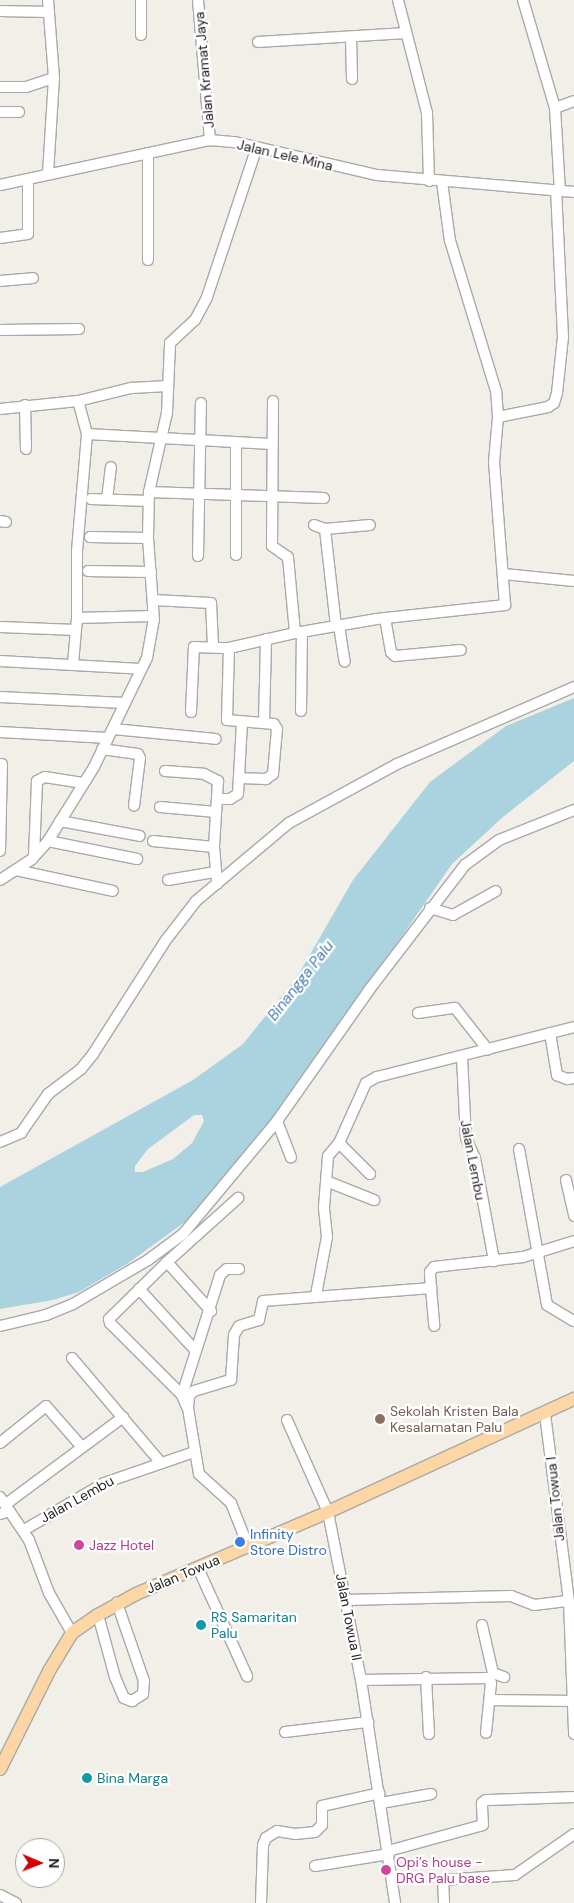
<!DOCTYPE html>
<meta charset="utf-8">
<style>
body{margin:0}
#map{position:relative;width:574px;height:1903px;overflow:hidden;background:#f2efe9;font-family:"DM Sans",sans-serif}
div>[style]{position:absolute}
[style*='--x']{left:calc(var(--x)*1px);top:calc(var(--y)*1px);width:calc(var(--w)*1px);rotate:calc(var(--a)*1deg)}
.water>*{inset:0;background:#aad3df}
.roads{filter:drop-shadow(1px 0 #a9a9a9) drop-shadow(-1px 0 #a9a9a9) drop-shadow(0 1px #a9a9a9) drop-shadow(0 -1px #a9a9a9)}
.minor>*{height:10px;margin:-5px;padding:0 5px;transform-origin:5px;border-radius:5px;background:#fff}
.major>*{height:12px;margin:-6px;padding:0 6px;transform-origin:6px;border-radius:6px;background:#fcd6a4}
.dots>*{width:14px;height:14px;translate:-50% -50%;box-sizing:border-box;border:2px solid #fff;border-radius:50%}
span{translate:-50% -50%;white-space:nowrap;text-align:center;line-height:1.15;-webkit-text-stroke:4.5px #fff;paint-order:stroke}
.street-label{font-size:14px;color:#222}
.education-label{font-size:14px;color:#785e54}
.left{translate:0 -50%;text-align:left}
.shop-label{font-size:14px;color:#366cbe}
.hotel-label{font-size:14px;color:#b23c85}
.culture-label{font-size:14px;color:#0d838f}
.water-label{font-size:15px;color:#4a7aab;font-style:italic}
.north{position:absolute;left:15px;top:1838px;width:50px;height:50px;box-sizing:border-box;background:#fff;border:1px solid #a7a7a7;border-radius:50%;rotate:91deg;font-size:14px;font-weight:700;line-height:20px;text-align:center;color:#222}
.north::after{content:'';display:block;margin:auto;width:18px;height:22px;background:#d40000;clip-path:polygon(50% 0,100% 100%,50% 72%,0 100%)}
</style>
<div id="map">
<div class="water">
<i style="clip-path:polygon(evenodd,574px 698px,574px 761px,503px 817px,452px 864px,283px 1108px,189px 1219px,127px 1264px,79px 1292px,53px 1300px,0 1309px,0 1187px,193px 1080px,243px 1044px,297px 977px,353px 880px,430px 782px,506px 726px,574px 698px,194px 1115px,202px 1115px,204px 1121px,192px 1143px,173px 1159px,143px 1172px,135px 1172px,135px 1166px,148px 1149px,194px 1115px)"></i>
</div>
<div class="roads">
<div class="minor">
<i style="--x:48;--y:0;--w:78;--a:85.6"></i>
<i style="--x:54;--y:78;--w:96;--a:93.6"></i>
<i style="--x:141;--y:0;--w:35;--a:90"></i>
<i style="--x:198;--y:0;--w:141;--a:85.1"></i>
<i style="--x:398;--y:0;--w:117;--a:75.6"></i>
<i style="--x:427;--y:113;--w:68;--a:88.3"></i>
<i style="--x:523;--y:0;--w:113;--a:73.5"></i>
<i style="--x:555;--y:108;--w:83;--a:86.6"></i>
<i style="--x:0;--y:11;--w:49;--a:1.2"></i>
<i style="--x:351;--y:38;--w:41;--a:88.6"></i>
<i style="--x:258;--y:42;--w:148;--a:-3.5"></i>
<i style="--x:0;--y:87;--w:26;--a:0"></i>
<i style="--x:26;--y:87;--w:29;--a:-18"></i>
<i style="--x:555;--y:108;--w:20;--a:-20"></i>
<i style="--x:0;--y:112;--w:19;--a:0"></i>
<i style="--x:0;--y:185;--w:215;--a:-12.1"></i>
<i style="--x:210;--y:140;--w:25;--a:5"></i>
<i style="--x:235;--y:142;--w:146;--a:13.1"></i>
<i style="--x:377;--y:175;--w:198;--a:4.9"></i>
<i style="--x:0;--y:238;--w:28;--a:-8"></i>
<i style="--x:28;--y:234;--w:55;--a:-90"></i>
<i style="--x:148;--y:260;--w:107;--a:-90"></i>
<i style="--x:0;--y:281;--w:33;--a:-5"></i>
<i style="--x:0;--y:330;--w:79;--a:-0.7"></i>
<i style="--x:273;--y:401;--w:141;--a:90.4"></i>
<i style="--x:272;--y:542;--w:4;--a:90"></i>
<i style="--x:272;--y:546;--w:19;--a:35"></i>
<i style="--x:288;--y:557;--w:76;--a:84.7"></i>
<i style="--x:25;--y:405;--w:44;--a:88.7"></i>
<i style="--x:0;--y:409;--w:78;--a:-5.9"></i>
<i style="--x:78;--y:401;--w:55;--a:-13.8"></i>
<i style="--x:131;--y:388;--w:37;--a:-3"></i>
<i style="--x:498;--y:417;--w:51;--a:-11.3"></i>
<i style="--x:548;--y:407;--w:7;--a:-34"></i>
<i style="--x:554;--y:403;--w:10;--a:-73"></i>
<i style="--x:557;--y:393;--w:56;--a:-83.9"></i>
<i style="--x:563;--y:337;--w:146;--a:-92.7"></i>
<i style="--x:87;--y:434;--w:185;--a:3.1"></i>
<i style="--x:149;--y:492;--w:175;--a:2"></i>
<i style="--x:91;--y:499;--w:57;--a:2"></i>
<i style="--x:107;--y:499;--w:32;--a:-83"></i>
<i style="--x:0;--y:521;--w:6;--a:9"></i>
<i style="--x:314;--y:525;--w:12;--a:20"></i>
<i style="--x:90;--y:537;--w:58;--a:1"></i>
<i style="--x:236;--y:555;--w:112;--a:-90"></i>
<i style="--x:198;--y:556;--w:153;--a:-88.9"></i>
<i style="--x:88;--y:571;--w:63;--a:0.9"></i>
<i style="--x:504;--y:574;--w:70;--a:5.7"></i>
<i style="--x:153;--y:600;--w:58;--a:3"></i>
<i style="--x:211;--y:603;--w:43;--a:87.3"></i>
<i style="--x:77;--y:618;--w:67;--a:-90"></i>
<i style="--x:77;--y:551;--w:117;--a:-85.1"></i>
<i style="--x:87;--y:434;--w:34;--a:-105"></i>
<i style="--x:385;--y:618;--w:35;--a:80"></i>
<i style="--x:391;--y:652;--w:6;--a:45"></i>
<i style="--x:395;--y:656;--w:66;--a:-5.2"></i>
<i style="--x:336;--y:626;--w:98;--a:-96.5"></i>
<i style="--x:325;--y:529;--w:45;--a:-5.1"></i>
<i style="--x:339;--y:626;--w:36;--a:81"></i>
<i style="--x:0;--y:627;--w:76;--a:2.3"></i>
<i style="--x:229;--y:648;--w:72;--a:91.6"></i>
<i style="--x:227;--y:720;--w:47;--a:4.9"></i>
<i style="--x:274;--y:724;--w:6;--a:59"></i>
<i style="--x:277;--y:729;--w:45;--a:95.1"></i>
<i style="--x:273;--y:774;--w:9;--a:144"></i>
<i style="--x:266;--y:779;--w:25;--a:-178"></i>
<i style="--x:0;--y:661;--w:141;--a:3.2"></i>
<i style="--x:73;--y:664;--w:46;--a:-85"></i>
<i style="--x:77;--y:618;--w:76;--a:-1.5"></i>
<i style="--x:0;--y:697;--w:125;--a:2.7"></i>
<i style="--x:301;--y:711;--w:79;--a:-89.3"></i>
<i style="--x:191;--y:712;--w:65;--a:-87.4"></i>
<i style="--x:194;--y:647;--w:35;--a:2"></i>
<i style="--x:229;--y:648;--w:68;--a:-12.8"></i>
<i style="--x:295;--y:633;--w:83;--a:-9.7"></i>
<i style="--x:377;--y:619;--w:129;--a:-6.2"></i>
<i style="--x:505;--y:605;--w:143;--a:-94.4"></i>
<i style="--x:494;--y:462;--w:45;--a:-84.9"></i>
<i style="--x:498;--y:417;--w:26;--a:-94"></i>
<i style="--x:496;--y:391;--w:157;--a:-107"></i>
<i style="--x:450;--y:241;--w:60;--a:-97.7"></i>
<i style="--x:264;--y:723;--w:84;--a:-88.6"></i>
<i style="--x:113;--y:729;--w:103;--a:5.5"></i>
<i style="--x:0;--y:732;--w:108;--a:3.2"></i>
<i style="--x:102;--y:749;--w:36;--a:8"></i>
<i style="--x:138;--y:754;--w:4;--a:63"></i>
<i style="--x:140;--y:758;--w:48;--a:97.1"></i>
<i style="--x:165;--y:771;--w:39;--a:4"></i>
<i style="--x:204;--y:774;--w:16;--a:27"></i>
<i style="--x:218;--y:781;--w:66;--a:93.5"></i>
<i style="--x:214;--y:847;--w:37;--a:85"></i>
<i style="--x:218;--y:799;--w:12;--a:0"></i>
<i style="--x:230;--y:799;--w:9;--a:-32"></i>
<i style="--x:238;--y:794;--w:72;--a:-86.8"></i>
<i style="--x:160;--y:807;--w:56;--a:5.1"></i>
<i style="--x:60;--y:821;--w:81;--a:10.6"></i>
<i style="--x:48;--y:841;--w:91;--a:11.4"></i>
<i style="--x:153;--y:841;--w:61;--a:5.6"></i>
<i style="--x:0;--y:851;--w:87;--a:-88.7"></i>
<i style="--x:34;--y:856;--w:75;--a:-87.7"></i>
<i style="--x:37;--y:781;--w:9;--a:-27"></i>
<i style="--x:45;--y:777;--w:38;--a:9"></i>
<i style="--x:16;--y:870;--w:99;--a:12.2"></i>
<i style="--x:0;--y:880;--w:38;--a:-33"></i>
<i style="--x:32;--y:859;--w:24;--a:-48"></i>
<i style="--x:48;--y:841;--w:87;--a:-58.1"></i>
<i style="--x:94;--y:767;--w:121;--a:-64.1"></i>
<i style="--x:147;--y:658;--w:39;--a:-80"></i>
<i style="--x:154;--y:620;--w:82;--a:-94.2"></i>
<i style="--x:148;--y:538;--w:46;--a:-88.8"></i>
<i style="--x:149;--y:492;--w:81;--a:-77.2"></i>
<i style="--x:167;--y:413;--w:70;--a:-87.5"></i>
<i style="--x:170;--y:343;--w:34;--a:-43"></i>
<i style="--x:195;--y:320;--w:26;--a:-62"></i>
<i style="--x:207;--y:297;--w:158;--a:-71.6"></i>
<i style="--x:168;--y:880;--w:48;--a:-9.7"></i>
<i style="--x:430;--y:908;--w:24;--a:17"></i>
<i style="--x:453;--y:915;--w:49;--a:-29.2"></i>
<i style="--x:418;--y:1013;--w:37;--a:-8"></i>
<i style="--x:455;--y:1008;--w:53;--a:51.8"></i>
<i style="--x:550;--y:1033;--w:43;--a:80.5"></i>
<i style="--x:557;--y:1075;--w:11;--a:22"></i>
<i style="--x:567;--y:1079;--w:7;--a:-8"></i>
<i style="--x:462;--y:1057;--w:81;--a:87.2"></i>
<i style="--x:466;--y:1138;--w:22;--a:66"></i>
<i style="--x:475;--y:1158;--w:105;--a:79.5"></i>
<i style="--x:277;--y:1121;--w:39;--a:69"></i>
<i style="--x:0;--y:1142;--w:23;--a:-23"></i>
<i style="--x:21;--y:1133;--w:47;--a:-55.3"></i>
<i style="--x:48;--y:1094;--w:41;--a:-37.1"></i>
<i style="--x:81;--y:1069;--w:19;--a:-51"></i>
<i style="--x:93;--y:1054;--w:135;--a:-57.4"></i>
<i style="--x:166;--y:940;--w:49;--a:-52.4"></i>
<i style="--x:196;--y:901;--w:121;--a:-40"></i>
<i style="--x:289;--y:823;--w:123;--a:-28.6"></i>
<i style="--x:397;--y:764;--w:193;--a:-23.5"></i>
<i style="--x:339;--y:1143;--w:44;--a:45"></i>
<i style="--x:519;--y:1149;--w:158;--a:79.8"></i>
<i style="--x:547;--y:1305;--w:31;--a:31"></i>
<i style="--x:566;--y:1180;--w:37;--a:77"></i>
<i style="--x:326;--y:1181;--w:52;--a:21.6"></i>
<i style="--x:167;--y:1262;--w:96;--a:-42"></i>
<i style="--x:431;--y:1288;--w:38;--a:85"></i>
<i style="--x:139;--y:1289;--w:84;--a:47.4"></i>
<i style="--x:316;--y:1295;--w:59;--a:-79.3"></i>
<i style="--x:327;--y:1237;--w:30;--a:-96"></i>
<i style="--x:324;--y:1207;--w:51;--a:-85.5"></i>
<i style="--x:328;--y:1156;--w:17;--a:-50"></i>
<i style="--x:339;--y:1143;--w:66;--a:-65.8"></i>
<i style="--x:366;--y:1083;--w:13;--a:-29"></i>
<i style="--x:377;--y:1077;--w:203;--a:-14.2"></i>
<i style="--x:0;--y:1326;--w:47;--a:-13.4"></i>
<i style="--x:46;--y:1315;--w:29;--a:-22"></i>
<i style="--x:73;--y:1304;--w:87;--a:-30.4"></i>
<i style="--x:148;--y:1260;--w:44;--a:-36.6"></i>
<i style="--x:183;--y:1234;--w:147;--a:-50.2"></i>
<i style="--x:277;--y:1121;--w:160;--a:-54.9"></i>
<i style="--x:369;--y:990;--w:158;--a:-52.5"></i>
<i style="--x:465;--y:865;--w:42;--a:-36.3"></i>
<i style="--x:499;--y:840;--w:81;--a:-21.8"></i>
<i style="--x:72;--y:1358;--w:138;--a:49.7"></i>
<i style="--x:182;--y:1395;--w:126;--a:-72.4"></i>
<i style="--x:220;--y:1275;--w:9;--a:-41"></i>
<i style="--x:227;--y:1269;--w:12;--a:0"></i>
<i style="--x:187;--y:1407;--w:13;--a:-113"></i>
<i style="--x:182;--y:1395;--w:102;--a:-135"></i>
<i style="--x:110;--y:1323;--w:4;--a:-104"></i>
<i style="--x:109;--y:1319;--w:81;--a:-44.5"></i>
<i style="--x:167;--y:1262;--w:66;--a:48.1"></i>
<i style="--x:545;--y:1414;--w:189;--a:82.7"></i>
<i style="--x:569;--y:1601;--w:133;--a:87.8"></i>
<i style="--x:287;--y:1420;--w:101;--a:66"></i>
<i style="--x:328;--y:1512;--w:171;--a:78.9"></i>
<i style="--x:361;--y:1680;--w:226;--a:81.3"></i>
<i style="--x:0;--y:1443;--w:59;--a:-38.8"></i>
<i style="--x:46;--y:1406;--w:53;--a:48.8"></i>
<i style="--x:0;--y:1497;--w:52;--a:56"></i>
<i style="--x:29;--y:1540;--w:57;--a:69.3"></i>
<i style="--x:49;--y:1593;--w:46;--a:60.1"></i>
<i style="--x:6;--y:1504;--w:146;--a:-36.6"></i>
<i style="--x:0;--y:1514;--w:10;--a:-17"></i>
<i style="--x:24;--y:1530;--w:93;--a:-30.4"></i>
<i style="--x:104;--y:1483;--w:95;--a:-19"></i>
<i style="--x:248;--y:1546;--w:46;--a:-111.6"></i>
<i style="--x:231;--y:1503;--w:43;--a:-137.8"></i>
<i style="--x:199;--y:1474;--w:67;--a:-99.5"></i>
<i style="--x:188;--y:1408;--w:12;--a:-85"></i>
<i style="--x:189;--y:1396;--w:7;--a:-45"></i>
<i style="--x:194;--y:1391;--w:39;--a:-17"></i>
<i style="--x:231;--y:1380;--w:45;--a:-86.2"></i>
<i style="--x:234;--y:1335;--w:10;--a:-61"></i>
<i style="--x:239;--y:1326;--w:21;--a:-17"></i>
<i style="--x:259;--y:1320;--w:19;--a:-78"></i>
<i style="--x:263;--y:1301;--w:169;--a:-4.4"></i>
<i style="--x:431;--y:1288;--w:16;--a:-94"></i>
<i style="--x:430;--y:1272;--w:6;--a:-51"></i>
<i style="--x:434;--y:1267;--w:90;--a:-6.4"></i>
<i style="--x:523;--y:1257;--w:53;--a:-17.4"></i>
<i style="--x:198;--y:1568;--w:119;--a:65.6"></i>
<i style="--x:346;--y:1600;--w:165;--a:-1.4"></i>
<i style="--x:511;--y:1596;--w:25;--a:21"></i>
<i style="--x:534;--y:1605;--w:35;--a:-7"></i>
<i style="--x:98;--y:1615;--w:64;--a:74.7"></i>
<i style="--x:115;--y:1677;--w:23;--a:67"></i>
<i style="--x:124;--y:1698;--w:9;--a:21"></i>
<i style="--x:132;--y:1701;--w:13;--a:-32"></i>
<i style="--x:143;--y:1694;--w:13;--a:-86"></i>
<i style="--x:144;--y:1681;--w:83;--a:-109.1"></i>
<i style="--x:482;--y:1625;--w:49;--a:77.1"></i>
<i style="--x:493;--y:1673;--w:12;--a:20"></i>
<i style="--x:426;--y:1677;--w:57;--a:87"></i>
<i style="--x:361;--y:1680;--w:127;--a:-0.9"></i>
<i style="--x:488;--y:1678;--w:6;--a:59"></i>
<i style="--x:491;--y:1683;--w:50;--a:95.7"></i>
<i style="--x:490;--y:1700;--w:83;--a:0.7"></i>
<i style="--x:285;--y:1732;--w:84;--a:-6.9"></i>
<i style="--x:381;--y:1803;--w:51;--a:-10.2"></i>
<i style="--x:388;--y:1851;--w:98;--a:-15.3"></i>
<i style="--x:483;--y:1825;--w:22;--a:-93"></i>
<i style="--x:482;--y:1803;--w:5;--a:-37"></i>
<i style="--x:486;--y:1800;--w:88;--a:-2"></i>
<i style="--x:315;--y:1866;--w:75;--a:-9.2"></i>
<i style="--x:0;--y:1895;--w:18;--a:27"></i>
<i style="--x:261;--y:1903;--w:58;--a:-88"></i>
<i style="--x:263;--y:1845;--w:8;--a:-67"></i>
<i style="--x:266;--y:1838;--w:13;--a:-32"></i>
<i style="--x:277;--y:1831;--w:18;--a:9"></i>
<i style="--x:295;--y:1834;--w:20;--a:-6"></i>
<i style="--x:315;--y:1832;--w:10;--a:-45"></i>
<i style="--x:322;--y:1825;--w:19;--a:-90"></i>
<i style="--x:322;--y:1806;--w:59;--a:-12.6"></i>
<i style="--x:444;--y:1903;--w:23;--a:-92"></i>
<i style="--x:443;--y:1880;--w:72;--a:-4"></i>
<i style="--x:515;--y:1875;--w:72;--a:-34.8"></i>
</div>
<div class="major">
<i style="--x:0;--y:1769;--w:110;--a:-63.4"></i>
<i style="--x:49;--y:1671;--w:44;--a:-58.8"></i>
<i style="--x:72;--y:1633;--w:32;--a:-35"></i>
<i style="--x:98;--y:1615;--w:43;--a:-28.9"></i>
<i style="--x:136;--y:1594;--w:209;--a:-23.1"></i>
<i style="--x:328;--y:1512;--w:271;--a:-24.7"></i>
</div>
</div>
<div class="dots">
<i style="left:380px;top:1419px;background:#8d6e63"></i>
<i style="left:240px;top:1542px;background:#3f7fe0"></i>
<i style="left:79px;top:1545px;background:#d1479c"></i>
<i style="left:201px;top:1625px;background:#0f9aa8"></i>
<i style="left:87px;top:1778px;background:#0f9aa8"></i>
<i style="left:386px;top:1870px;background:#d1479c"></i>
</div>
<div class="street-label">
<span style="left:204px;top:70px;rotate:-95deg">Jalan Kramat Jaya</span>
<span style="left:285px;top:155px;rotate:13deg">Jalan Lele Mina</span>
<span style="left:473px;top:1160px;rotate:79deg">Jalan Lembu</span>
<span style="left:77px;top:1499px;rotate:-29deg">Jalan Lembu</span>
<span style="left:555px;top:1499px;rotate:-96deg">Jalan Towua I</span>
<span style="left:183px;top:1574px;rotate:-23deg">Jalan Towua</span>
<span style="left:349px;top:1617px;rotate:79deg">Jalan Towua II</span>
</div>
<div class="education-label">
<span class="left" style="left:390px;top:1419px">Sekolah Kristen Bala<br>Kesalamatan Palu</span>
</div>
<div class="shop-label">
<span class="left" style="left:250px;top:1542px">Infinity<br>Store Distro</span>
</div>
<div class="hotel-label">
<span class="left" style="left:89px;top:1545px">Jazz Hotel</span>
<span class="left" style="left:396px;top:1870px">Opi’s house -<br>DRG Palu base</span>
</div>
<div class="culture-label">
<span class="left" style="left:211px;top:1625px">RS Samaritan<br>Palu</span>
<span class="left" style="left:97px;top:1778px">Bina Marga</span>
</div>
<div class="water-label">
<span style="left:301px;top:981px;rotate:-52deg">Binangga Palu</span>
</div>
<div class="north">N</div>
</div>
